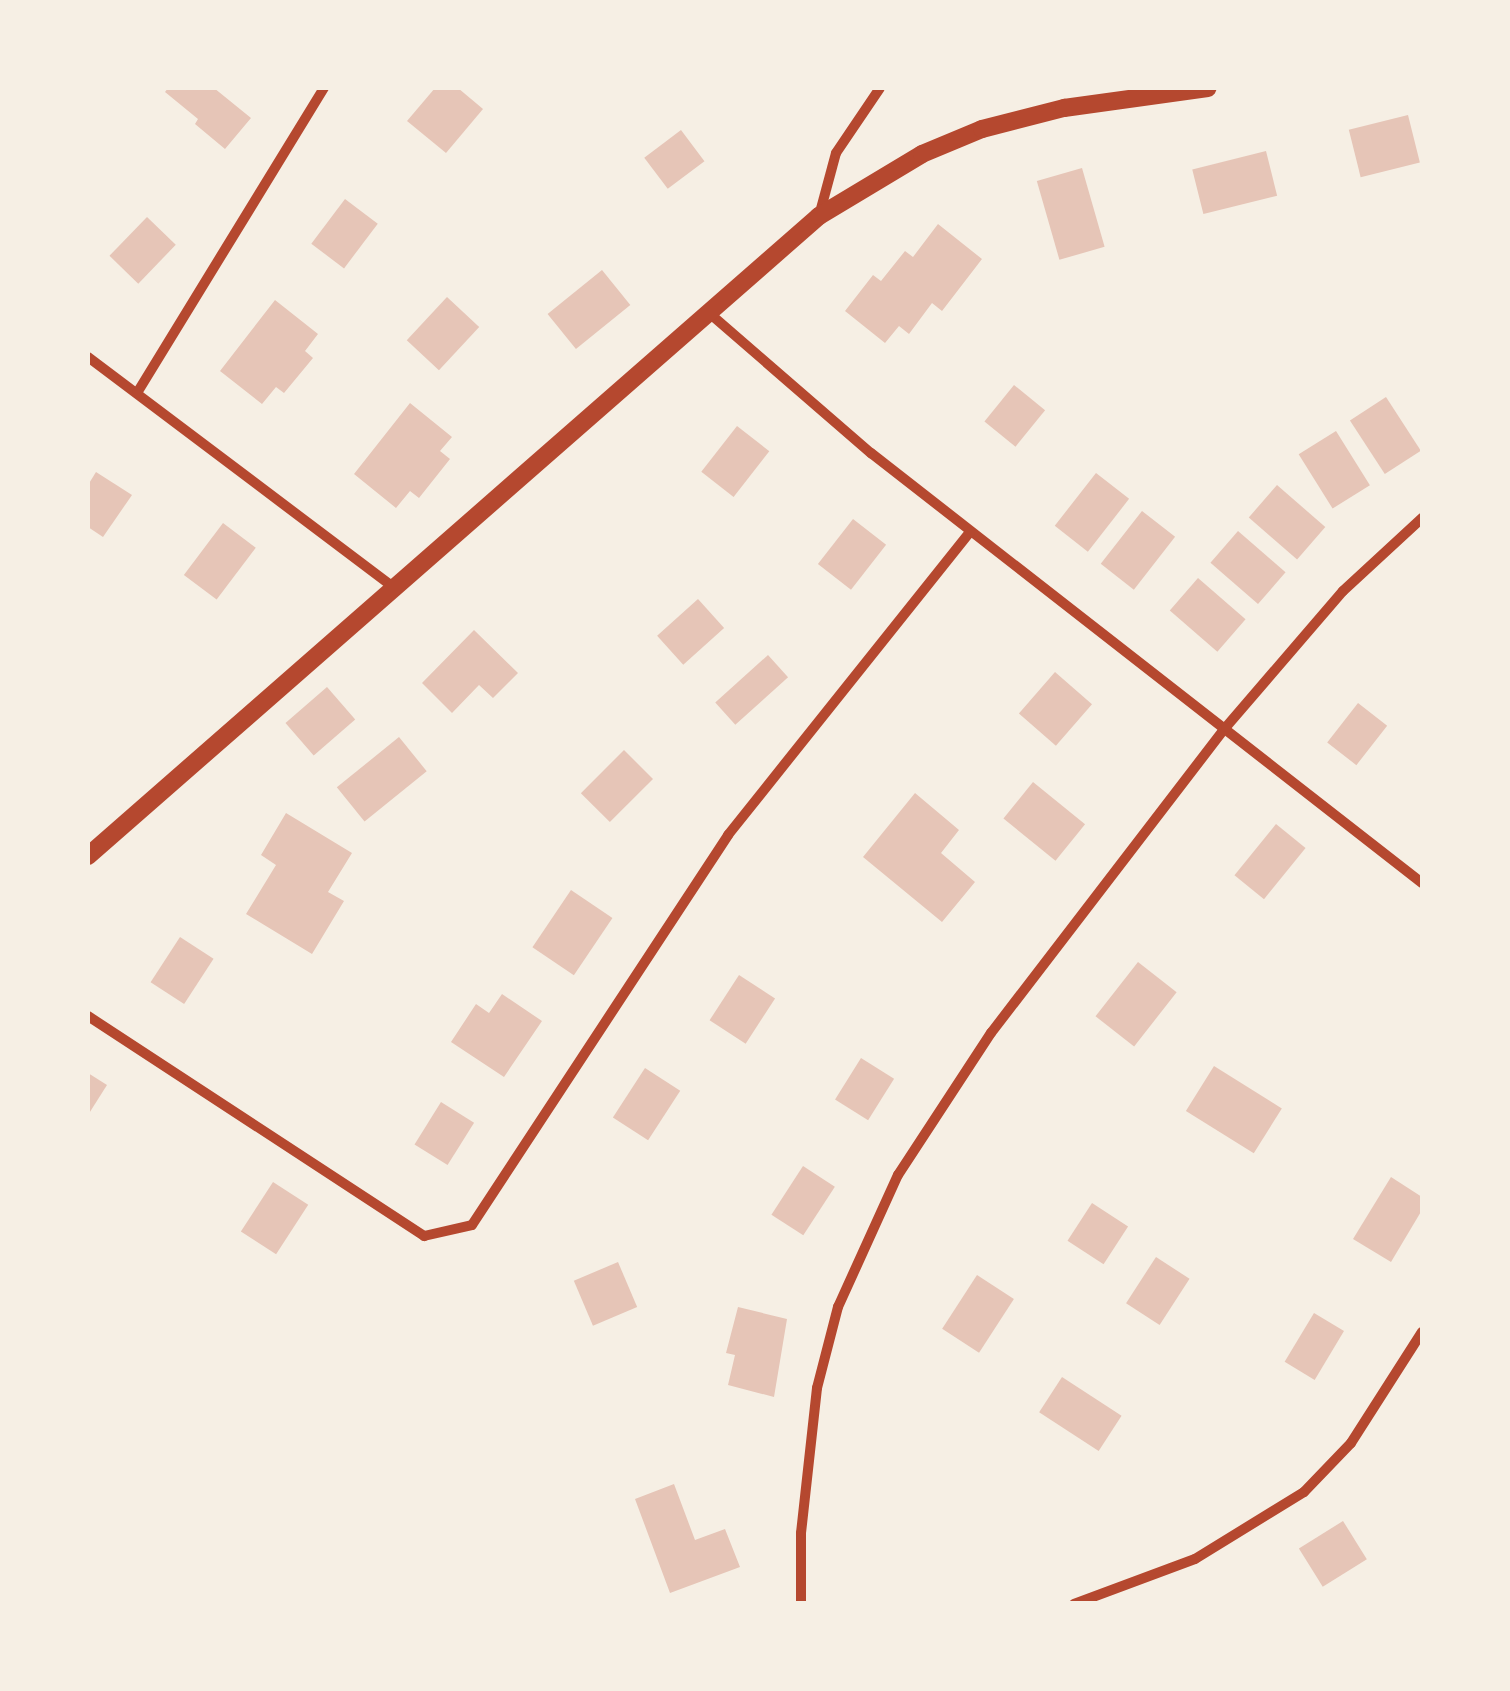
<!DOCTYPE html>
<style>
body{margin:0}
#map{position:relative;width:1510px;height:1691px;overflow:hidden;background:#f6efe4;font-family:Barlow,sans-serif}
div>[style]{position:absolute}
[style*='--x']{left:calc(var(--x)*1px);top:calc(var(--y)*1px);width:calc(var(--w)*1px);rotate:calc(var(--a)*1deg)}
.building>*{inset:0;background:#e6c5b7;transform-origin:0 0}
.minor>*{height:10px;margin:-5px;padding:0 5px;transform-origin:5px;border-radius:5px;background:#b5482f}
.tertiary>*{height:18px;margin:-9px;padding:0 9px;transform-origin:9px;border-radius:9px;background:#b5482f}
span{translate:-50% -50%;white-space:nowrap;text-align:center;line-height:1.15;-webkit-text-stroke:10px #f6efe4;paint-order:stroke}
.frame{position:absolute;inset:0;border:90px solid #f6efe4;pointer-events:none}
</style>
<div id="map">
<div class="building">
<i style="clip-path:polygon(168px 88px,214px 88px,251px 118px,225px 149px,195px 124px,198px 119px,165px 92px)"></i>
<i style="clip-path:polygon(435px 88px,458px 88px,483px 109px,446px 153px,407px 121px)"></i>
<i style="left:1408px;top:115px;width:49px;height:61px;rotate:76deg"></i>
<i style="left:681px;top:130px;width:39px;height:46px;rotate:53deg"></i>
<i style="left:1266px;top:151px;width:46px;height:76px;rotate:76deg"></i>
<i style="left:1082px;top:168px;width:82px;height:47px;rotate:74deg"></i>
<i style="left:345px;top:199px;width:41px;height:56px;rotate:37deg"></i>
<i style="left:147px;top:217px;width:40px;height:54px;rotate:44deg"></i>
<i style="clip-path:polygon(938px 224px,982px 259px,942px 311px,932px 303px,909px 334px,899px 326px,885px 343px,845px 311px,873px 275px,881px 281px,905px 251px,913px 257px)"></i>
<i style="left:602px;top:270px;width:45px;height:70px;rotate:51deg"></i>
<i style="left:447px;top:297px;width:44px;height:59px;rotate:43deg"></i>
<i style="clip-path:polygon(275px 300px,318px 334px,305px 351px,313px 358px,284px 393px,276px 387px,262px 404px,220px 371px)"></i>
<i style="left:1014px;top:385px;width:40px;height:47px;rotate:39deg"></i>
<i style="left:1386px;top:397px;width:64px;height:43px;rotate:57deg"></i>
<i style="clip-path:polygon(410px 403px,452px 437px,440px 451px,450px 459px,419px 498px,410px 491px,396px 508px,354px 474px)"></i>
<i style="left:737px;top:426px;width:41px;height:58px;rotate:38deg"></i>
<i style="left:1336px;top:431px;width:64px;height:44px;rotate:58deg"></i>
<i style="clip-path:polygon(96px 472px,132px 495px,103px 537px,88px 527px,88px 485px)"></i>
<i style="left:1096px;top:473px;width:42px;height:67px;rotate:38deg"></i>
<i style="left:1277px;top:485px;width:64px;height:43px;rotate:41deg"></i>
<i style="left:1142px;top:511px;width:42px;height:67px;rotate:38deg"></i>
<i style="left:853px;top:519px;width:42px;height:57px;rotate:38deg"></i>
<i style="left:223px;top:523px;width:41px;height:65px;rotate:37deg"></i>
<i style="left:1238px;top:531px;width:63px;height:42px;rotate:41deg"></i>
<i style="left:1198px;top:578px;width:63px;height:43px;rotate:41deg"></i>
<i style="left:698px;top:599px;width:39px;height:55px;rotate:48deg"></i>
<i style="clip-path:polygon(474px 630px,518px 673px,493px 698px,479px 685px,452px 713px,422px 683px)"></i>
<i style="left:768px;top:655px;width:30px;height:71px;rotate:48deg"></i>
<i style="left:1055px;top:672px;width:49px;height:55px;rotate:41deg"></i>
<i style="left:327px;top:687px;width:43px;height:55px;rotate:49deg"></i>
<i style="left:1358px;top:703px;width:37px;height:50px;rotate:38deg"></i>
<i style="left:399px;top:737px;width:44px;height:80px;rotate:51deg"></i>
<i style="left:624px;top:750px;width:41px;height:61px;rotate:45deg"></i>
<i style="left:1033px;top:782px;width:67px;height:47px;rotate:39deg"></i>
<i style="clip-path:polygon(915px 793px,959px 830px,941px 853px,975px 882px,942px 922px,863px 857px)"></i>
<i style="clip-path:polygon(286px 813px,352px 853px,328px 892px,344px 901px,312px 954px,246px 914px,276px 865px,261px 855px)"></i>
<i style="left:1276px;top:824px;width:38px;height:66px;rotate:39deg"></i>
<i style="left:571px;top:890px;width:50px;height:69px;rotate:34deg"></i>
<i style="left:180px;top:937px;width:40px;height:54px;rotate:33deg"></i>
<i style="left:1138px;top:962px;width:49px;height:69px;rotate:38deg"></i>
<i style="left:739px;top:975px;width:43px;height:54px;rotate:33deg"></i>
<i style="clip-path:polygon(502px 994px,542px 1021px,504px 1077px,451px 1042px,476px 1004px,489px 1013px)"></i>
<i style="left:861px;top:1058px;width:39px;height:49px;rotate:32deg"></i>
<i style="left:1214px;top:1066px;width:80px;height:53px;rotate:32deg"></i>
<i style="left:645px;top:1068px;width:42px;height:59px;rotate:33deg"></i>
<i style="clip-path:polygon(88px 1073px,107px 1085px,88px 1115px)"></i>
<i style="left:441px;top:1102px;width:39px;height:50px;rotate:32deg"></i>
<i style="left:803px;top:1166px;width:38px;height:58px;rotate:33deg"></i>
<i style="clip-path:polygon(1391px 1177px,1422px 1197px,1422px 1210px,1391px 1262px,1353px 1239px)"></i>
<i style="left:273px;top:1182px;width:42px;height:59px;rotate:33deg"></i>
<i style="left:1092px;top:1203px;width:43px;height:45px;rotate:33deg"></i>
<i style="left:1156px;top:1257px;width:40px;height:55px;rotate:33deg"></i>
<i style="left:618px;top:1262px;width:49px;height:48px;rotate:67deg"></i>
<i style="left:977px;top:1275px;width:44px;height:64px;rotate:33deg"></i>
<i style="clip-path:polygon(738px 1307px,787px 1319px,774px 1397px,728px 1385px,735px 1355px,726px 1353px)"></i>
<i style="left:1314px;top:1313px;width:35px;height:57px;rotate:31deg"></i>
<i style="left:1062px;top:1377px;width:71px;height:42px;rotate:33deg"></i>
<i style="clip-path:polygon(674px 1484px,695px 1540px,725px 1529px,740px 1567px,670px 1593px,635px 1499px)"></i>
<i style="left:1343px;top:1521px;width:45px;height:52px;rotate:58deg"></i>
</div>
<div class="minor">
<i style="--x:819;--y:216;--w:65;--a:-74.9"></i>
<i style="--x:836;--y:153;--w:78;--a:-55.9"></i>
<i style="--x:708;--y:312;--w:216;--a:40.9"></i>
<i style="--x:871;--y:453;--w:699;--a:37.97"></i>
<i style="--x:88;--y:357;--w:383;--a:37"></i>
<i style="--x:137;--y:393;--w:358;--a:-58.5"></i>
<i style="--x:88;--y:1016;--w:402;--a:33.2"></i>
<i style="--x:424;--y:1236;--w:49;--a:-12.9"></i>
<i style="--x:472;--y:1225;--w:467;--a:-56.7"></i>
<i style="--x:728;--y:835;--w:388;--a:-51.4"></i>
<i style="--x:801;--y:1604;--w:71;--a:-90"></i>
<i style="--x:801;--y:1533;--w:146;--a:-83.7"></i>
<i style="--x:817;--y:1388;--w:84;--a:-75.5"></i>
<i style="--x:838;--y:1307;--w:145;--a:-65.6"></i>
<i style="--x:898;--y:1175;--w:170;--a:-56.8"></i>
<i style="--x:991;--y:1033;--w:386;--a:-52.5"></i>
<i style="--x:1226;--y:727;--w:179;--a:-49.3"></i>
<i style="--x:1343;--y:591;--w:108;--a:-42.7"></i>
<i style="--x:1074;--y:1604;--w:129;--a:-20.4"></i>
<i style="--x:1195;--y:1559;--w:128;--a:-31.6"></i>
<i style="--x:1304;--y:1492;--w:68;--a:-46.2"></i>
<i style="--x:1351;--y:1443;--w:132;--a:-57.4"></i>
</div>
<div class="tertiary">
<i style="--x:88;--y:856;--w:972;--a:-41.2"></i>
<i style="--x:819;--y:216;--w:120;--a:-31"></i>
<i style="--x:922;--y:154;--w:65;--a:-22.6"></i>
<i style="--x:982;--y:129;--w:85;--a:-14.4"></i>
<i style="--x:1064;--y:108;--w:145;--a:-7.9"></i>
</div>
<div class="frame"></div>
</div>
